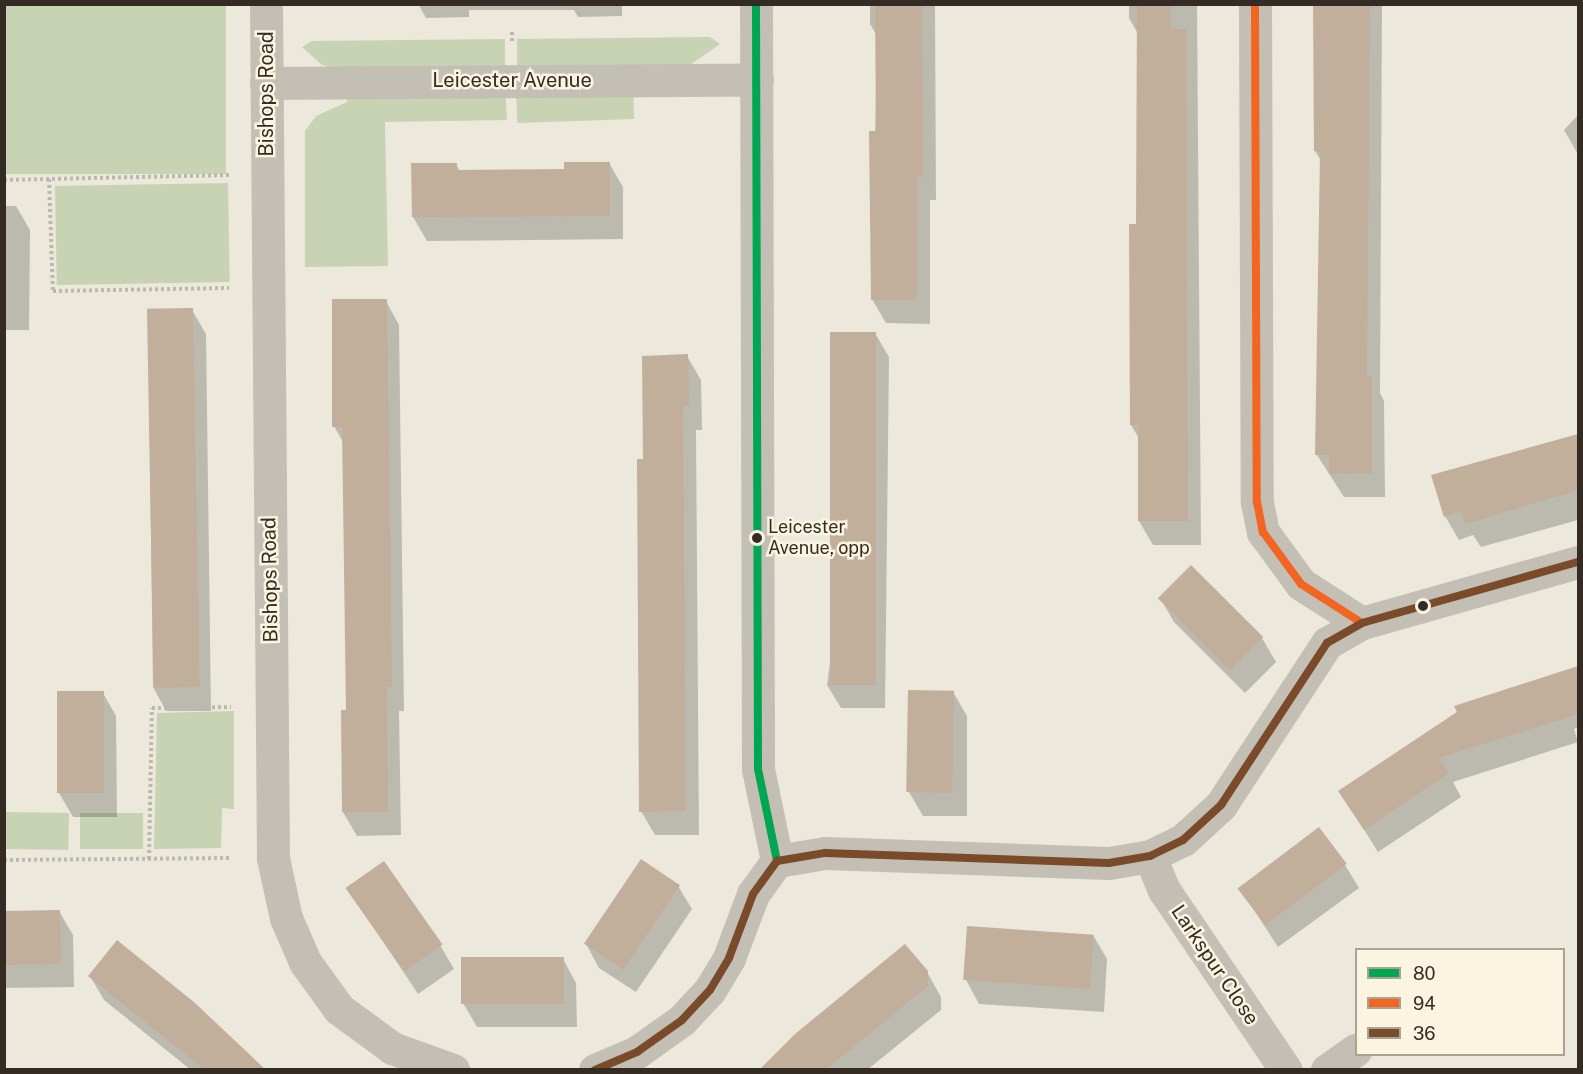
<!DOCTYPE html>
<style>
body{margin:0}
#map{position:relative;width:1583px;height:1074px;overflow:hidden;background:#ece8db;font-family:"Public Sans",sans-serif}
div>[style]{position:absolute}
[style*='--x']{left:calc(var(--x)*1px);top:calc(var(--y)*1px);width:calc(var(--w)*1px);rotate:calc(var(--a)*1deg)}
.green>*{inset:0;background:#c7d3b3;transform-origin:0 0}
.shadow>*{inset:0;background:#0003}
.building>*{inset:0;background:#c1af9b;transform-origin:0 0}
.path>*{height:4px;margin-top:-2px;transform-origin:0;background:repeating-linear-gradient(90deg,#bdb8ad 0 3px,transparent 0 6px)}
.minor>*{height:33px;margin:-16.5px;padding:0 16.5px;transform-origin:16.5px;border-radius:16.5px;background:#c4bfb4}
.bus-1>*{height:8px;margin:-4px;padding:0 4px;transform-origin:4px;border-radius:4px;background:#00a651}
.bus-2>*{height:8px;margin:-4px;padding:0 4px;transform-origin:4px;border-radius:4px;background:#f26522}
.bus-3>*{height:8px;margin:-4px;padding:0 4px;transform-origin:4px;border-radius:4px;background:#7a4b2a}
.dots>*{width:16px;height:16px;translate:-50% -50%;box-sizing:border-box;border:3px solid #faf4e0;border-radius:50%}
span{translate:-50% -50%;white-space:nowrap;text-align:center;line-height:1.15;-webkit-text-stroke:5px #faf4e0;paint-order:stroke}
.bus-label{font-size:18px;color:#342c24}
.left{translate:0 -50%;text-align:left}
.street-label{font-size:20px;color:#342c24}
.frame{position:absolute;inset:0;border:6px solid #342c24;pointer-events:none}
.legend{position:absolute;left:1355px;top:948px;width:210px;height:108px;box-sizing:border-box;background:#faf4e0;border:2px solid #aba495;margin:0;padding:8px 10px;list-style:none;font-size:18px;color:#342c24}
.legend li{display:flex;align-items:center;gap:12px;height:30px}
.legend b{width:30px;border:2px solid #aba495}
</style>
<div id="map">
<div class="green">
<i style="left:4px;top:5px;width:222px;height:169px"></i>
<i style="clip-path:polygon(710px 37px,720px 44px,690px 65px,517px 68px,517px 39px)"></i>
<i style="clip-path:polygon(505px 39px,505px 68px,333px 68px,322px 65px,302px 47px,312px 41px)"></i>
<i style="left:633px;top:87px;width:32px;height:117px;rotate:88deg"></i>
<i style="clip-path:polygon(347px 89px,505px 89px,507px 120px,385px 122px,388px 266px,305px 267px,305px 131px,316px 116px,347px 102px)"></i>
<i style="left:228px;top:183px;width:99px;height:173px;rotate:89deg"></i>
<i style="clip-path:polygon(234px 711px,234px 809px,222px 808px,221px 848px,154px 849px,157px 713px)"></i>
<i style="left:5px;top:812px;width:64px;height:37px;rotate:1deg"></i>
<i style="left:80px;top:813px;width:63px;height:36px"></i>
</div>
<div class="shadow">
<i style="clip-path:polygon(418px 4px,622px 4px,622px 16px,578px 17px,574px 10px,469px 10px,469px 17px,426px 18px)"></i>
<i style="clip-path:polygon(870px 4px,935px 4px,936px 200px,930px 200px,930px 324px,886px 323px,872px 299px,877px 36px,870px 24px)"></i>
<i style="clip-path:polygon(1129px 4px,1197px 4px,1201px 545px,1153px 545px,1139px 521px,1140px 440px,1131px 425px,1138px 225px,1138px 34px,1129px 18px)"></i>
<i style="clip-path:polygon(1314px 4px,1382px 4px,1380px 393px,1384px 401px,1385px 497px,1344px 497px,1317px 455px,1322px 162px,1315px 151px)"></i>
<i style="clip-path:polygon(1578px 115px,1578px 154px,1564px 130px)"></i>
<i style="clip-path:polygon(609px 163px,623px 187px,623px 239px,427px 241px,413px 217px,456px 164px,460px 172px,566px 171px)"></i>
<i style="clip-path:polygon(4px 206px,16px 206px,30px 230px,29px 330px,4px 330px)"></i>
<i style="clip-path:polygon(386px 301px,399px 325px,404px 711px,399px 711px,401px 835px,357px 836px,343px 812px,342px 712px,347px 712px,344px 444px,334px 426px)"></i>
<i style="clip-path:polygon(148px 310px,192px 310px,206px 334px,211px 711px,166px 711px,153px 687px)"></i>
<i style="clip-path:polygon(875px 333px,889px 357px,885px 708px,841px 708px,827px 685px)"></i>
<i style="clip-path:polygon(687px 356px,701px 380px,702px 430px,696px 430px,699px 835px,655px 835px,641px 811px,644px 461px)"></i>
<i style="clip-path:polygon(1578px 435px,1578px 520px,1481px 547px,1473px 535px,1459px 540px,1445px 516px,1433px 476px)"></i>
<i style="clip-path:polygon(1160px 598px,1262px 638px,1276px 662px,1245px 693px,1174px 622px)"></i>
<i style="clip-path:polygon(1578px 668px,1578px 727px,1574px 729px,1578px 742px,1453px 782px,1461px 797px,1378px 852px,1340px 791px,1458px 713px,1456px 707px)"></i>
<i style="clip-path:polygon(953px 692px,967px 716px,967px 816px,923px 816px,909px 792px)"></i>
<i style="clip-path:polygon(103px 693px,116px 716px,117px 817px,73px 817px,59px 793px)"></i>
<i style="clip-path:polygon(1345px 865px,1359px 888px,1278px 947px,1239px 887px)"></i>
<i style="clip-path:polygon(678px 886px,692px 909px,636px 992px,599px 968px,586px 944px)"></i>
<i style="clip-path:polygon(347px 887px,440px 945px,454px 969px,418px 994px)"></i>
<i style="clip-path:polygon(59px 911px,73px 935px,74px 987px,4px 988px,4px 912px)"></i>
<i style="clip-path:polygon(1093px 935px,1107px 959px,1104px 1012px,979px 1004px,966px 980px)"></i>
<i style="clip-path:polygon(563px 959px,576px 983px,577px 1027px,477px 1027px,463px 1003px)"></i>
<i style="clip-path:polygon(927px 972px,941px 997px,941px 1010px,867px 1070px,762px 1070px)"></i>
<i style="clip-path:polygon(90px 976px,262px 1070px,191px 1070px,104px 1000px)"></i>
</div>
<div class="building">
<i style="clip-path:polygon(875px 4px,922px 4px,923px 177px,918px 177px,917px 300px,871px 300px,869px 131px,876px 131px)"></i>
<i style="clip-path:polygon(1137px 4px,1170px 4px,1171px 29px,1186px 29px,1188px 521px,1138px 521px,1138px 425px,1130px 425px,1129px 224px,1136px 224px)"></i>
<i style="clip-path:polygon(1313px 4px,1370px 4px,1367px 376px,1372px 376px,1372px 473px,1329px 474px,1329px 455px,1315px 455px,1320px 152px,1314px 151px)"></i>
<i style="clip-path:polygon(564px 162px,610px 162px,610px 216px,412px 217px,411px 163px,457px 163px,457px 170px,564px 169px)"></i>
<i style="clip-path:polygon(332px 299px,387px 299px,392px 687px,387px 687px,388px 812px,342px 812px,341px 710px,346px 710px,342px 427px,332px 427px)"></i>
<i style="left:193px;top:308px;width:379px;height:46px;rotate:89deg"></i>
<i style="left:830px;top:332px;width:46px;height:353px"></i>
<i style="clip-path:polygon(688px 354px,689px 406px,683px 406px,686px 811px,639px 812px,637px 459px,643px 459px,642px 356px)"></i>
<i style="clip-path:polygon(1578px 434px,1578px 490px,1465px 524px,1461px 511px,1444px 517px,1431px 475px)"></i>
<i style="left:1191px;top:565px;width:102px;height:47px;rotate:45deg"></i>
<i style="clip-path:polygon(1578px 666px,1578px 714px,1439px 758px,1449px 773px,1364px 830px,1338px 791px,1457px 712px,1454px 706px)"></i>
<i style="left:908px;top:690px;width:46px;height:102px;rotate:1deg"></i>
<i style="left:104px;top:691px;width:102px;height:47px;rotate:90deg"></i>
<i style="left:1319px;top:827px;width:46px;height:102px;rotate:53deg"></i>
<i style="left:641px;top:859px;width:47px;height:102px;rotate:34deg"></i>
<i style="left:384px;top:861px;width:102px;height:47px;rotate:55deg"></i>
<i style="left:60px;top:910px;width:54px;height:56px;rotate:89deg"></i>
<i style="left:967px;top:926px;width:127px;height:54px;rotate:4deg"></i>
<i style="clip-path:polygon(117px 940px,195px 1003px,266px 1070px,205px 1070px,88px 976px)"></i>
<i style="clip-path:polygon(905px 944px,928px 971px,928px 986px,825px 1070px,759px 1070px,795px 1034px)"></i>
<i style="left:461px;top:957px;width:103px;height:47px"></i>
</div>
<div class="path">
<i style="--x:512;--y:32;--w:11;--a:90"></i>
<i style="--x:49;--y:179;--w:112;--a:88"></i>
<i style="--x:53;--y:291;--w:176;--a:-1"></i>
<i style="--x:4;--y:180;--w:225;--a:-1.3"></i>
<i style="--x:149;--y:859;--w:151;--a:-88.9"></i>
<i style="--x:152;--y:708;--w:79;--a:-0.7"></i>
<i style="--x:4;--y:860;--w:228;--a:-0.5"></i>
</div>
<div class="minor">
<i style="--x:266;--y:4;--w:854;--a:89.53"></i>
<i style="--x:273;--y:858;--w:61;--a:77.8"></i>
<i style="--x:286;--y:918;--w:48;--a:66.6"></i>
<i style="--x:305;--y:962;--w:58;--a:54.1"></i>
<i style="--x:339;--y:1009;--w:66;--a:36.3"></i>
<i style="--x:392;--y:1048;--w:65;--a:19.8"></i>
<i style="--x:756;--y:4;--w:765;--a:89.85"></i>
<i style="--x:758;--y:769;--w:94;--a:78.3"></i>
<i style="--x:1255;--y:4;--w:498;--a:89.8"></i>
<i style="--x:1257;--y:502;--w:31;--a:79"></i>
<i style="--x:1263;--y:532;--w:64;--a:53.8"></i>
<i style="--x:1301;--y:584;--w:72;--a:32.6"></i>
<i style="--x:266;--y:83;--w:491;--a:-0.4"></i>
<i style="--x:1150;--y:856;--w:37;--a:68"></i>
<i style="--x:1164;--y:890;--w:217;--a:55.9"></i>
<i style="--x:595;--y:1070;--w:46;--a:-23.2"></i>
<i style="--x:637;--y:1052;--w:55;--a:-35.4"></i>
<i style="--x:682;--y:1020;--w:41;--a:-47"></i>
<i style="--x:710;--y:990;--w:37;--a:-59"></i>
<i style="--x:729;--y:958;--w:68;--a:-69.4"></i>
<i style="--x:753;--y:894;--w:41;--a:-54"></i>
<i style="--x:777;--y:861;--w:49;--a:-9.5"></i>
<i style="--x:825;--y:853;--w:284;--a:2"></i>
<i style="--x:1109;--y:863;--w:42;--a:-9.7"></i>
<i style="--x:1150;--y:856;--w:37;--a:-26"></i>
<i style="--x:1183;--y:840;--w:52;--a:-42.6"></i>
<i style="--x:1221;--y:805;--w:194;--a:-56.8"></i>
<i style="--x:1327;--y:643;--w:40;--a:-29.7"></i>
<i style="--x:1362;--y:623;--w:224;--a:-15.8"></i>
<i style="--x:1327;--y:1070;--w:35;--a:-35"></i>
</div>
<div class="bus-1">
<i style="--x:756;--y:4;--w:765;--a:89.85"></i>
<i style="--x:758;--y:769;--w:94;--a:78.3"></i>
</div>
<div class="bus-2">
<i style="--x:1255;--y:4;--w:498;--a:89.8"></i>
<i style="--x:1257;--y:502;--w:31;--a:79"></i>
<i style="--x:1263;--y:532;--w:64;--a:53.8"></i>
<i style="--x:1301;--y:584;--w:72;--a:32.6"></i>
</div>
<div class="bus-3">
<i style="--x:595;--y:1070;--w:46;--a:-23.2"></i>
<i style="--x:637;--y:1052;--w:55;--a:-35.4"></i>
<i style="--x:682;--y:1020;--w:41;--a:-47"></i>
<i style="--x:710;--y:990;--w:37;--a:-59"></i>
<i style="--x:729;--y:958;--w:68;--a:-69.4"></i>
<i style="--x:753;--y:894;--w:41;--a:-54"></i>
<i style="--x:777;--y:861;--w:49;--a:-9.5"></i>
<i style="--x:825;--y:853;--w:284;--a:2"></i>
<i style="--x:1109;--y:863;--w:42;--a:-9.7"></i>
<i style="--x:1150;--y:856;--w:37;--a:-26"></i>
<i style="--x:1183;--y:840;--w:52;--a:-42.6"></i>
<i style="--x:1221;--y:805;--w:194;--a:-56.8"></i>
<i style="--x:1327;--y:643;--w:40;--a:-29.7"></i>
<i style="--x:1362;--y:623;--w:224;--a:-15.8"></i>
</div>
<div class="dots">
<i style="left:757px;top:538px;background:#342c24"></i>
<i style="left:1423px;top:606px;background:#342c24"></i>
</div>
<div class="bus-label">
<span class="left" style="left:768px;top:538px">Leicester<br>Avenue, opp</span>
</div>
<div class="street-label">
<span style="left:512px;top:80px">Leicester Avenue</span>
<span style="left:266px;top:94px;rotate:-90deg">Bishops Road</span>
<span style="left:270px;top:580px;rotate:-91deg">Bishops Road</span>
<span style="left:1215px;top:965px;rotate:56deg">Larkspur Close</span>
</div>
<div class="frame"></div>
<ul class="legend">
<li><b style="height:8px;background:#00a651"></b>80</li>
<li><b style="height:8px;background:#f26522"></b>94</li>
<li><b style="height:8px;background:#7a4b2a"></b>36</li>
</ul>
</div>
